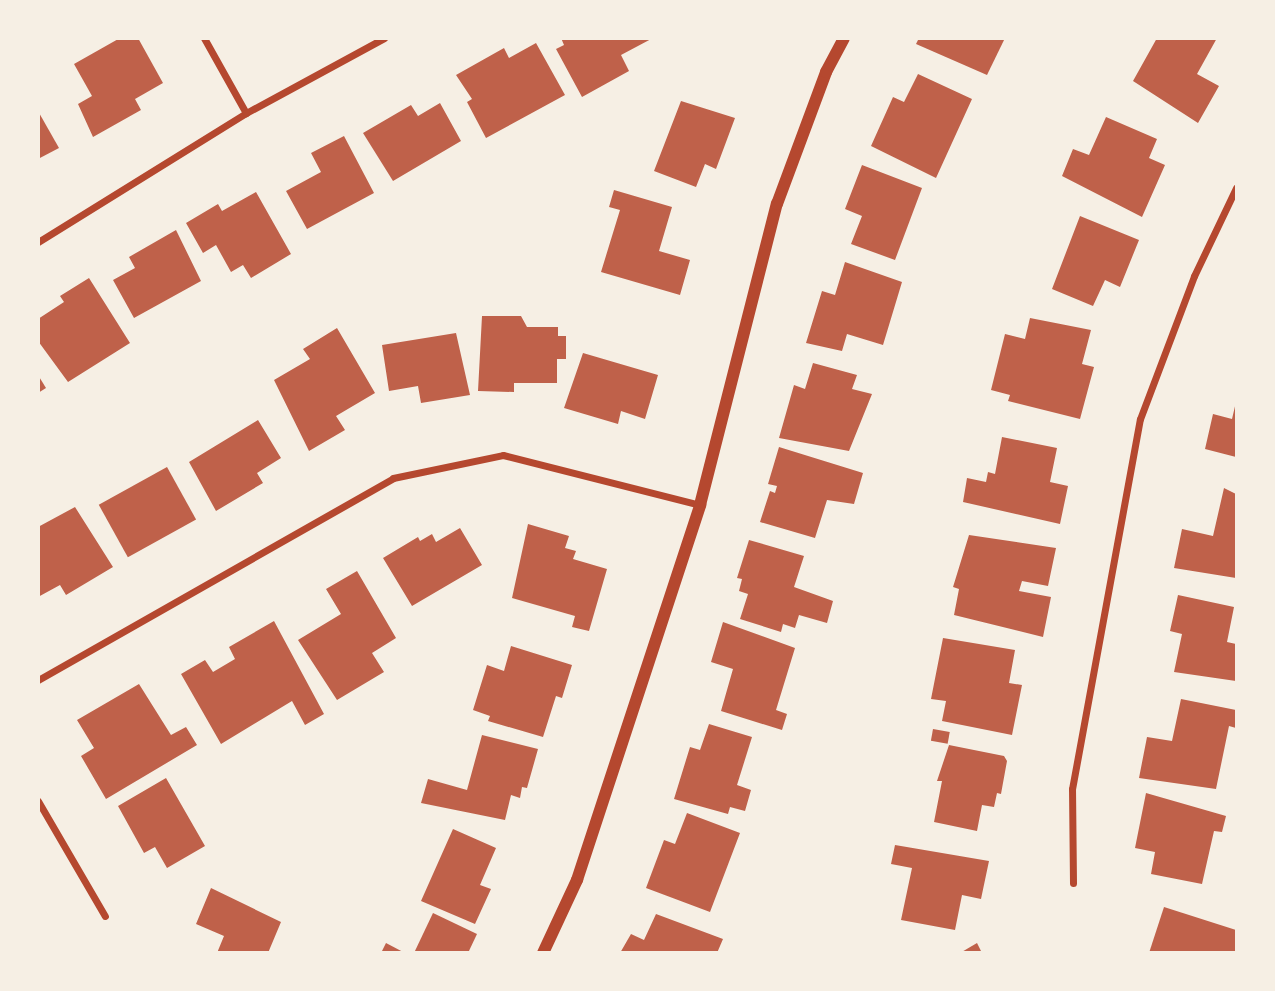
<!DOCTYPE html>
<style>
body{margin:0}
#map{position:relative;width:1275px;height:991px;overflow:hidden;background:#f6efe4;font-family:"Public Sans",sans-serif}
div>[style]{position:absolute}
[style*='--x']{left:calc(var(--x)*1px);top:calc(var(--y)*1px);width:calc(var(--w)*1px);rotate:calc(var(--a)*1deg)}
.building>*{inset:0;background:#bf614a;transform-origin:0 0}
.minor>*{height:7px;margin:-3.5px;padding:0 3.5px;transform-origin:3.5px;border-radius:3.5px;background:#b5482f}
.tertiary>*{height:12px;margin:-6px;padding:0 6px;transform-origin:6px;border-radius:6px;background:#b5482f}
span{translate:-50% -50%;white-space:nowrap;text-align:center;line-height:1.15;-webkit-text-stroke:6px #f6efe4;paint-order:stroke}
.frame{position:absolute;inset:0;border:40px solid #f6efe4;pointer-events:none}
</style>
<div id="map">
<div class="building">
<i style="clip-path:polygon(120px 38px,138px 38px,163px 83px,135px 99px,141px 110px,93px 137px,78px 104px,92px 96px,74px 64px)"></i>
<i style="clip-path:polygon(561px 38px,653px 38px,621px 55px,629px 71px,582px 97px,556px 49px,564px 45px)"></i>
<i style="clip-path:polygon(919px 38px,1005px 38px,987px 75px,916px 44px)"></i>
<i style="clip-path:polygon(1157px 38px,1217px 38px,1197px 74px,1219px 86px,1198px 123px,1133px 81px)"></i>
<i style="clip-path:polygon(536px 43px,565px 95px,486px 138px,467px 102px,472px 99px,456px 75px,504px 48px,509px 58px)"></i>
<i style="clip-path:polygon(918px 74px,972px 99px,936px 178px,871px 146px,893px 97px,904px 102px)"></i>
<i style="clip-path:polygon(681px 101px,735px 118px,716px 169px,705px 164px,696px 187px,654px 171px)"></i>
<i style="clip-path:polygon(440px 103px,461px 141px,393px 181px,363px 133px,411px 105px,418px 116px)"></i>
<i style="clip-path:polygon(38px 111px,59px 148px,38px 159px)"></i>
<i style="clip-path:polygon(1106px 117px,1157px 139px,1149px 158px,1165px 165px,1142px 217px,1062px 176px,1073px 149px,1089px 155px)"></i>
<i style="clip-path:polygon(344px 136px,374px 193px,307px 229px,286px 191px,321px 172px,311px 153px)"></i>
<i style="clip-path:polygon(862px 165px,922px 188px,895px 260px,851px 244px,862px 216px,845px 209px)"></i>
<i style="clip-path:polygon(614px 190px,672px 207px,659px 251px,690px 260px,680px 295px,601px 272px,620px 210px,609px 207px)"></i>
<i style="clip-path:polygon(256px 192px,291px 254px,251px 278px,243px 265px,231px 272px,216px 245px,203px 253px,186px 223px,218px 204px,222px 211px)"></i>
<i style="clip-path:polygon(1080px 216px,1139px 240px,1120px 287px,1105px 280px,1093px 306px,1052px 289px)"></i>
<i style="clip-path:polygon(176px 230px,201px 281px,134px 318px,113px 280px,135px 268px,129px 257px)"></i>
<i style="clip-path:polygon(845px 262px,902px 282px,883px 345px,847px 334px,842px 351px,806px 343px,822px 291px,835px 295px)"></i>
<i style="clip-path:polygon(89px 278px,130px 343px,68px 382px,38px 341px,38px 319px,64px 302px,60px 296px)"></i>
<i style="clip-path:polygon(482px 316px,521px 316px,527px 327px,558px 327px,558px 336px,566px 336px,566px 359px,557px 359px,557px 383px,514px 383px,514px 392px,478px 391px)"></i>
<i style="clip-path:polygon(1030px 318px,1091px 330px,1082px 364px,1094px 367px,1080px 419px,1008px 401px,1010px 395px,991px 390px,1005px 334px,1025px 339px)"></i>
<i style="clip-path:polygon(337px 328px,375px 393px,336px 416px,345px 430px,309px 451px,274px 380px,310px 359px,303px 349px)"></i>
<i style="clip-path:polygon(456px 333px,470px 395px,421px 403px,418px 386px,389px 391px,382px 345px)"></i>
<i style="clip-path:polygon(583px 353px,658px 375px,645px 419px,621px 411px,618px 424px,564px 408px)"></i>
<i style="clip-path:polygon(813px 363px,857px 375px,852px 389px,872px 394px,849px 451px,779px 438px,794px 385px,805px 389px)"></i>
<i style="clip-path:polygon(38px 375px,46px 388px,38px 393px)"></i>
<i style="clip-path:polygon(1236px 402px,1236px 457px,1205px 449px,1213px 414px,1232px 419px)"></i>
<i style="clip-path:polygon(258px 420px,281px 458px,257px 473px,263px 483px,216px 511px,189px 462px)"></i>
<i style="clip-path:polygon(1002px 437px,1057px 448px,1050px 482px,1068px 486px,1060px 524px,963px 502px,967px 478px,986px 482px,988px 472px,995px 474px)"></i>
<i style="clip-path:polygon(779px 447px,863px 473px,854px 504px,827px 500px,815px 538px,760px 522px,770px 491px,775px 493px,777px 486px,768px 484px)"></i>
<i style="left:167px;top:467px;width:60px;height:78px;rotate:61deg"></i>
<i style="clip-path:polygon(1224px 488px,1236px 494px,1236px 578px,1174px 568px,1182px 529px,1213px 536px)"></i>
<i style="clip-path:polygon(75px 507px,113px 567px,66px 595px,60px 585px,38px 597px,38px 527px)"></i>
<i style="clip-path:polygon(528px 524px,569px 536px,565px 548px,576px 551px,573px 559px,607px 569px,589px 631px,572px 627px,575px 616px,512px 598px)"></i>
<i style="clip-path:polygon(460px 528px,482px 565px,412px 606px,383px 558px,418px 537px,420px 541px,432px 534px,436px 542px)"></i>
<i style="clip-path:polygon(969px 535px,1056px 548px,1048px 586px,1022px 581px,1019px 591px,1051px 597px,1043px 637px,954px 615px,959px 589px,953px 587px)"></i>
<i style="clip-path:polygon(749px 540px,804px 556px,794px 587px,833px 601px,827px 623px,799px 615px,795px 628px,783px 624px,781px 632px,740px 619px,748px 594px,739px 591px,742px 579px,737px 578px)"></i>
<i style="clip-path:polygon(357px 571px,396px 638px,372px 653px,384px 672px,337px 700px,298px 640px,341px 614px,326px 589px)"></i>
<i style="clip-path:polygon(1178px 595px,1234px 607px,1227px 642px,1236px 644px,1236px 681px,1174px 672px,1182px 634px,1170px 631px)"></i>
<i style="clip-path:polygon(274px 621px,324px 714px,305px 725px,292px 701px,221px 744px,181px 674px,205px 660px,213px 672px,235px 659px,229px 647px)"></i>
<i style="clip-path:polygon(723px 622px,795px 648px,776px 710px,787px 714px,782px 730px,721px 711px,733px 669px,711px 662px)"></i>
<i style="clip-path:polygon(943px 638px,1015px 650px,1009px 683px,1022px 685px,1012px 735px,942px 721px,946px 701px,931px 699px)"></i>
<i style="clip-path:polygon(511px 646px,572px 665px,562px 698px,556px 696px,543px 737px,488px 721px,490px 716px,473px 710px,487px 665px,504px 671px)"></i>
<i style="clip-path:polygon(139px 684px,171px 735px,186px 727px,197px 745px,106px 799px,81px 756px,94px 748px,77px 720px)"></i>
<i style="clip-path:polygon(1181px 699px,1236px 710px,1236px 728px,1229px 726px,1216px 789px,1139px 778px,1147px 737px,1172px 741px)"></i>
<i style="clip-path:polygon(709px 724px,752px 737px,737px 785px,751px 790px,745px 811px,730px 807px,728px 814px,674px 799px,690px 747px,700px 750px)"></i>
<i style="left:933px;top:729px;width:17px;height:12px;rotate:10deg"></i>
<i style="clip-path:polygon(482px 735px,538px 749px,527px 788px,522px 787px,520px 798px,511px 795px,505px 820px,421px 803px,428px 779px,467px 790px)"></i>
<i style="clip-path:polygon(949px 745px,1004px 756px,1007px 761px,1001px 794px,997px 793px,994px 807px,982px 805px,977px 831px,934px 822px,942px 781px,937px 781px)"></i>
<i style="clip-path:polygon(166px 778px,205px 846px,167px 868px,155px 847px,144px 853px,118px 806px)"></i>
<i style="clip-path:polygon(1146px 793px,1226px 816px,1222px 832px,1214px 831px,1202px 884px,1151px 874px,1155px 852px,1135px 848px)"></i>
<i style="clip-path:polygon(687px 813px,740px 833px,710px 912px,646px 888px,664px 840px,675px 844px)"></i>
<i style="clip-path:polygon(453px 829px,496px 848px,480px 885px,491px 889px,475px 924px,421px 901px)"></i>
<i style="clip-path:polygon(895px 845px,989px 861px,981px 899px,962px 895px,955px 930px,901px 920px,912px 868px,891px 864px)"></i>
<i style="clip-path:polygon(211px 888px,281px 922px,268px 953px,217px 953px,224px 936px,196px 924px)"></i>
<i style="clip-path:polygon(1164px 907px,1236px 930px,1236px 953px,1149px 953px)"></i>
<i style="clip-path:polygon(433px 913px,477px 934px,468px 953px,414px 953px)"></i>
<i style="clip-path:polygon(656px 914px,723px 939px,717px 953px,620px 953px,631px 934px,644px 940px)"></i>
<i style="clip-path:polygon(386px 943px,405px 953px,381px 953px)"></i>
<i style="clip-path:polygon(977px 943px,982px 953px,960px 953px)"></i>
</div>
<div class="minor">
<i style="--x:204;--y:38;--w:86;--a:60.8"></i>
<i style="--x:38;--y:242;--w:245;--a:-31.8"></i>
<i style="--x:246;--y:113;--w:157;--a:-28.5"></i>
<i style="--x:38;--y:680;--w:408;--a:-29.6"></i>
<i style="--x:393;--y:478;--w:112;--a:-11.8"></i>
<i style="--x:503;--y:455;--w:203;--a:14.2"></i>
<i style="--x:38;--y:801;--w:133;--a:59.8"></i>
<i style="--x:1073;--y:883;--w:94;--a:-90.6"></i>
<i style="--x:1072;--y:789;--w:376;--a:-79.6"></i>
<i style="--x:1140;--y:419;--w:153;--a:-69.3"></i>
<i style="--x:1194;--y:276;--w:98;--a:-64.5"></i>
</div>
<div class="tertiary">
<i style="--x:543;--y:953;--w:81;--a:-65"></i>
<i style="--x:577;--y:880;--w:395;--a:-71.8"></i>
<i style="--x:700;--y:505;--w:311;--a:-75.7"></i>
<i style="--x:777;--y:204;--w:141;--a:-69.6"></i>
<i style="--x:826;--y:72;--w:38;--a:-62"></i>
</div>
<div class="frame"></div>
</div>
